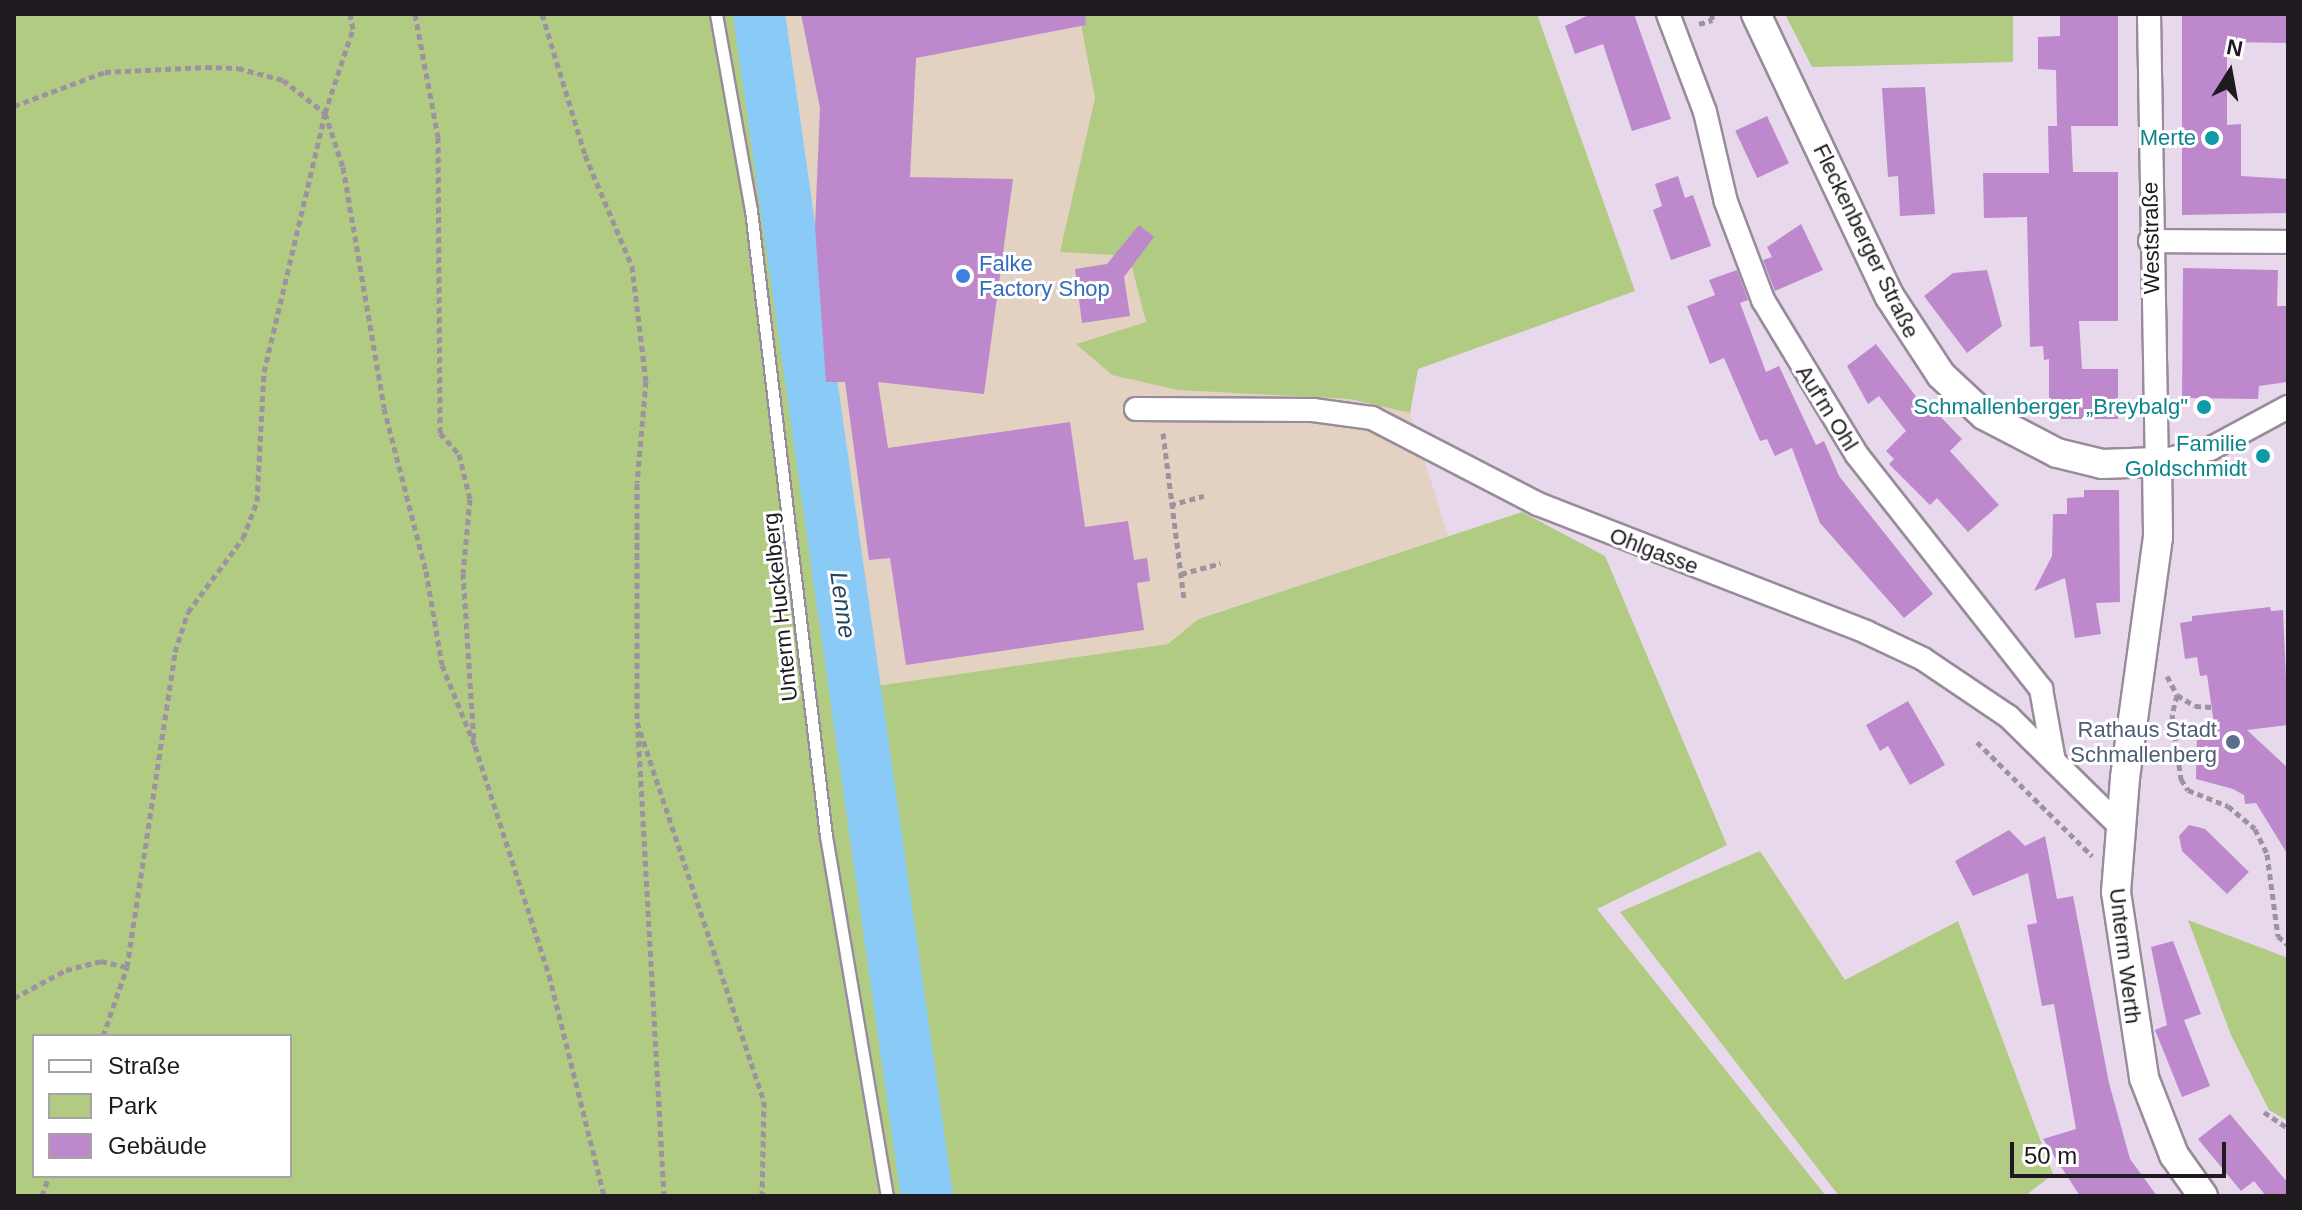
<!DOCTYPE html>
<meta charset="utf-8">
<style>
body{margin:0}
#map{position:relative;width:2302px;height:1210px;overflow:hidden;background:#e7d9eb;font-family:Arial,sans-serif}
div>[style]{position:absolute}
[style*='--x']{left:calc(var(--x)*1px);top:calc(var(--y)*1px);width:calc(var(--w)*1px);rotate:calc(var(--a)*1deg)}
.industrial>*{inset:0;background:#e3d1c1}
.green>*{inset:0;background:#b1cb83}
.river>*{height:52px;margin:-26px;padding:0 26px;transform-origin:26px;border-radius:26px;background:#89caf6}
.building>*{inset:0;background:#be88cd;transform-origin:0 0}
.path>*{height:5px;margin-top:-2.5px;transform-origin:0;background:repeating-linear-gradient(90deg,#9d92a0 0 6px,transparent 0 10px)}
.roads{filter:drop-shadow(2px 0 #988b9b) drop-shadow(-2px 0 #988b9b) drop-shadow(0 2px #988b9b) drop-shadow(0 -2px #988b9b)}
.service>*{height:11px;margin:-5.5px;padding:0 5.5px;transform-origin:5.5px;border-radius:5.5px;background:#fff}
.minor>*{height:22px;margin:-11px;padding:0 11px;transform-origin:11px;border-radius:11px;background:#fff}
.tertiary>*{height:28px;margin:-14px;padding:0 14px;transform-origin:14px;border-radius:14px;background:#fff}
.dots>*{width:22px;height:22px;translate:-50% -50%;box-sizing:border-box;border:4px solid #fff;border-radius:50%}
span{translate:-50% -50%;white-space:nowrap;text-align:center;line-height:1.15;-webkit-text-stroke:6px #fff;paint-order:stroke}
.culture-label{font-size:22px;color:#0d838f}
.right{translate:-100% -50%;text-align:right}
.street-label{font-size:22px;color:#1f1a20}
.shop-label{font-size:22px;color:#366cbe}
.left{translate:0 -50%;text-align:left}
.service-label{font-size:22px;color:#4e5e75}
.water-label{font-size:24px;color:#21465d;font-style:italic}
.frame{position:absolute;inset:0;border:16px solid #1f1a20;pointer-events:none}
.legend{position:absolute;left:32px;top:1034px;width:260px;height:144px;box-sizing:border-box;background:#fff;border:2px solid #a5a3a6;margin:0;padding:10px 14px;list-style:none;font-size:24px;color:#1f1a20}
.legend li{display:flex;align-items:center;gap:16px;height:40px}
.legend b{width:40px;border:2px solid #a5a3a6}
.north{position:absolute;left:2190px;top:32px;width:80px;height:80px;-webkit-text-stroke:6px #fff;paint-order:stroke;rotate:11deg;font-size:22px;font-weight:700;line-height:32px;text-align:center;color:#1f1a20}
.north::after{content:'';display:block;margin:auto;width:28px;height:36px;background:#1f1a20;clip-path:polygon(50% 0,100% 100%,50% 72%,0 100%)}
.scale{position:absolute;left:2010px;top:1142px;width:216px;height:36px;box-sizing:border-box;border:4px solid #1f1a20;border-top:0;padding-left:10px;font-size:24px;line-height:28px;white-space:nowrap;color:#1f1a20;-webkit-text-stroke:6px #fff;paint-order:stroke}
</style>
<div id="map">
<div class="industrial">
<i style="clip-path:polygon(785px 14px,1079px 14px,1095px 98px,1061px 252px,1129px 256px,1146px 323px,1077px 343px,1178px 390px,1350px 399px,1410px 413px,1448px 536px,1198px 618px,1168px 644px,869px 687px,823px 386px)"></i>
</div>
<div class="green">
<i style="clip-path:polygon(evenodd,14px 14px,785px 14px,823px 386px,869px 687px,1168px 644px,1198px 619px,1522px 512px,1605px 556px,1727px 845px,1597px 909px,1826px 1196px,14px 1196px,14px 14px,34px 1036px,290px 1036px,290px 1176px,34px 1176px,34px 1036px)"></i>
<i style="clip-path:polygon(1079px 14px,1537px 14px,1635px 291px,1418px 369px,1410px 413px,1350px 399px,1178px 390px,1112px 375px,1076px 344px,1146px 322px,1129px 256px,1060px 252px,1095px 98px)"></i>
<i style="clip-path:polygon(1785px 14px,2013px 14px,2013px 62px,1812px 67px)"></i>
<i style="clip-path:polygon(1760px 851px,1845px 980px,1958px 921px,2053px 1174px,2025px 1196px,1839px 1196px,1620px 912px)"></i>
<i style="clip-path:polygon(2188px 920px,2288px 958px,2288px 1121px,2269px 1110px,2231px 1035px)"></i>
</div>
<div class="river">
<i style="--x:759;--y:14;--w:1194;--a:81.91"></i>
</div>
<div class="building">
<i style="clip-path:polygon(801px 14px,1085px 14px,1086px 25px,916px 58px,910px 177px,1013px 179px,984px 394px,878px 382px,888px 448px,1070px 422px,1085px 527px,1128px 521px,1134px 560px,1147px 558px,1150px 581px,1137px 583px,1144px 630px,906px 665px,890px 558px,869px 560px,845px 382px,826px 382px,815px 227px,820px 108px)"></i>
<i style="clip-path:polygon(1591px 14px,1634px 14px,1671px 119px,1632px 131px,1603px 44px,1575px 54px,1565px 26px)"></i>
<i style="clip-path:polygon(2060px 14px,2118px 14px,2118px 126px,2071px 126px,2073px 172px,2118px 172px,2118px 321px,2079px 321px,2082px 369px,2118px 369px,2118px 419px,2049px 419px,2049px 359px,2044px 360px,2043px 346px,2030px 347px,2027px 217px,1984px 218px,1983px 173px,2049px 173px,2048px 126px,2057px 126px,2056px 70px,2038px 69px,2038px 37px,2060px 36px)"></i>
<i style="clip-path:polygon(2182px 14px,2288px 14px,2288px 43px,2227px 42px,2227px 125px,2241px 124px,2241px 176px,2288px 179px,2288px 213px,2182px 215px)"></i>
<i style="clip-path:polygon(1925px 87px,1935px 214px,1900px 216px,1898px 176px,1888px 177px,1882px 88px)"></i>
<i style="left:1767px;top:116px;width:52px;height:35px;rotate:65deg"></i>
<i style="clip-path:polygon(1678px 176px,1685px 198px,1693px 195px,1711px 246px,1671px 260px,1653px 210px,1662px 206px,1655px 184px)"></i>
<i style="clip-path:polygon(1801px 224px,1823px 270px,1775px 291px,1763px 260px,1772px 257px,1767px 247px)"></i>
<i style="clip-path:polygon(1139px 225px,1154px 237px,1124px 277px,1130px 316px,1082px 323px,1075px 269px,1107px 264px)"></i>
<i style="clip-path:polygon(2183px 268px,2278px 270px,2277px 306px,2288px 306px,2287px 382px,2259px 386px,2258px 399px,2182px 398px)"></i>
<i style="clip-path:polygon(1737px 270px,1748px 300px,1740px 303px,1766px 372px,1779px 366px,1816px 445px,1824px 441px,1839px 476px,1933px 594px,1904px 618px,1820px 523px,1792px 448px,1775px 456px,1767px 439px,1760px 441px,1724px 358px,1710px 364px,1687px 306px,1715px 295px,1709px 280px)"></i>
<i style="clip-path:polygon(1987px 270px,2002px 326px,1967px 353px,1924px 296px,1953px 273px)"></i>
<i style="clip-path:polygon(1876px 344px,1927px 411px,1931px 407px,1962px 439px,1950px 451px,1999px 505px,1968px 532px,1937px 498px,1930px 505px,1889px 464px,1894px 459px,1886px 451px,1906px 431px,1879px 396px,1868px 404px,1847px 366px)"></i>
<i style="clip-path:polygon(2084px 490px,2119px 490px,2120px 602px,2096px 603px,2101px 634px,2075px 638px,2065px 578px,2034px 591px,2052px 556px,2053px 514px,2067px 514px,2067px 498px,2084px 497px)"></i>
<i style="clip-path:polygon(2270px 607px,2271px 611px,2283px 610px,2288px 725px,2247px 730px,2288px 768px,2288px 855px,2256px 803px,2245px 804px,2244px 795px,2233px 789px,2196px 779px,2197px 730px,2215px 731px,2207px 675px,2200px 676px,2197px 657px,2185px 659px,2180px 623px,2192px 621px,2192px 616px)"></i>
<i style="clip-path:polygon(1908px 701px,1945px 765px,1910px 785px,1888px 746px,1880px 751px,1866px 725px)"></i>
<i style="clip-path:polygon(2189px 825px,2205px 829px,2249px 872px,2227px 894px,2182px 851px,2179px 836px)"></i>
<i style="clip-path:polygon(2009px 830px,2025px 846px,2045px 836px,2057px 899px,2073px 896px,2109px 1083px,2130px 1159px,2157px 1196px,2080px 1196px,2043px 1139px,2076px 1129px,2054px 1004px,2042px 1006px,2027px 925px,2037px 923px,2028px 873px,1973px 896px,1955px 861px)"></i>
<i style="clip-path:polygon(2173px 941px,2201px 1014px,2184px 1020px,2210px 1086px,2182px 1097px,2155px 1030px,2167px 1025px,2151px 947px)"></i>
<i style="clip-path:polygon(2230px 1114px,2288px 1183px,2288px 1196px,2266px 1196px,2254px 1181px,2241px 1191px,2198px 1139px)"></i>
</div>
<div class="path">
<i style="--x:415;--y:14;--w:125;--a:79.4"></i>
<i style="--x:438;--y:137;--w:296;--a:89.6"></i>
<i style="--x:440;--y:433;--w:28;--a:48"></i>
<i style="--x:459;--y:454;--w:46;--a:76.3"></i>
<i style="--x:470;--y:499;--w:74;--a:95.4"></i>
<i style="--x:463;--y:573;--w:168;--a:86.3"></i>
<i style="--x:542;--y:14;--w:147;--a:73"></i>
<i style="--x:585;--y:155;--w:121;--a:67.1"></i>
<i style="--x:632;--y:266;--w:116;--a:83.1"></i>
<i style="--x:646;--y:381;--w:102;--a:95"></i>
<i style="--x:637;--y:483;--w:239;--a:90"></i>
<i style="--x:637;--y:722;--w:400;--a:71.5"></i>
<i style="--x:764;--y:1101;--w:95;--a:91.2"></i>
<i style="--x:1699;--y:24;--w:14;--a:-17"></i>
<i style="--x:1712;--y:20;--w:6;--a:-90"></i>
<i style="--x:14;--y:106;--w:97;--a:-20.5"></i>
<i style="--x:105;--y:72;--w:101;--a:-2.8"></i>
<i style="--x:206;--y:67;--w:32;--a:2"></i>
<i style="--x:238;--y:68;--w:47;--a:14.9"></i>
<i style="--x:283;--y:80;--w:53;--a:38.2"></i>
<i style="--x:325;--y:113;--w:57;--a:71.6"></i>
<i style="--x:343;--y:167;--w:244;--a:80.3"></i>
<i style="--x:384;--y:408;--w:168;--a:75.6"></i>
<i style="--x:426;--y:571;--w:95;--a:80.3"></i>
<i style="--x:442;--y:665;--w:87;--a:67.8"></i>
<i style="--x:475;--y:746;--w:241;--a:72.1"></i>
<i style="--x:549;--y:975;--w:228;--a:76"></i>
<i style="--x:1163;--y:433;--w:167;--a:82.8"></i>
<i style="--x:1170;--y:505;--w:35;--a:-15"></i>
<i style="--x:1181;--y:574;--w:41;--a:-15.4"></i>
<i style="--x:2167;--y:676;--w:21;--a:62"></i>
<i style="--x:2177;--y:695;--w:21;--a:31"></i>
<i style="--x:2195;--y:706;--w:17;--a:3"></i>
<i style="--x:2177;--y:695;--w:21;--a:104"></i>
<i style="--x:2172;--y:715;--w:65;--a:82"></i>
<i style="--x:2181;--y:779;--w:13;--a:58"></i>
<i style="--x:2188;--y:790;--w:43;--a:21.8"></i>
<i style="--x:2228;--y:806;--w:35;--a:40"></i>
<i style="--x:2255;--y:829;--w:28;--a:64"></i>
<i style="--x:2267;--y:854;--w:83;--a:82.4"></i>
<i style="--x:2278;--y:936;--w:13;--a:42"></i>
<i style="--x:638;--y:731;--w:466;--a:86.8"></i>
<i style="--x:1977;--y:742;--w:162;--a:44.7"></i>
<i style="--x:14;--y:998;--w:59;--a:-28.3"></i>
<i style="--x:66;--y:970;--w:36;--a:-14"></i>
<i style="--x:101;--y:961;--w:27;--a:13"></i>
<i style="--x:103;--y:1036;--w:73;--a:-70.8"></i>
<i style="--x:127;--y:967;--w:319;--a:-81.3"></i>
<i style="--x:175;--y:652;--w:42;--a:-72"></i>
<i style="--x:188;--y:612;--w:92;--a:-53.4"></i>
<i style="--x:243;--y:538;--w:40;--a:-69"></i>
<i style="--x:257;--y:501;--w:129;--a:-86.9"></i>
<i style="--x:264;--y:372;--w:266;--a:-76.7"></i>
<i style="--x:325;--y:113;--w:89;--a:-71.6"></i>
<i style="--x:353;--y:29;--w:15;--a:-101"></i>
<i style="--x:2264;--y:1112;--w:29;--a:34"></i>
<i style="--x:42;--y:1196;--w:21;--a:-71"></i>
</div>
<div class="roads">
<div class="service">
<i style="--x:716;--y:14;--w:199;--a:79.9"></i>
<i style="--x:751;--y:210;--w:630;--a:83.17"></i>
<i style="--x:826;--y:836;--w:365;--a:80.4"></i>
</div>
<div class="minor">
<i style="--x:1668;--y:14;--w:105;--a:69.3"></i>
<i style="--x:1705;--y:112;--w:92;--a:76.9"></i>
<i style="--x:1726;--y:202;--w:105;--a:69.3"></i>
<i style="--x:1763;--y:300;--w:181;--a:58.8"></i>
<i style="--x:1857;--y:455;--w:298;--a:51.8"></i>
<i style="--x:2041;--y:689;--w:73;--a:79.8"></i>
<i style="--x:2149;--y:14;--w:448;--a:89"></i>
<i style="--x:2157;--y:462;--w:55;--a:-13.8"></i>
<i style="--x:2210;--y:449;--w:89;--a:-28.3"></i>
<i style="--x:2150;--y:241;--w:138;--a:0.4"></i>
<i style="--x:1136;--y:409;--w:177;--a:0.3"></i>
<i style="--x:1313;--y:410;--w:60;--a:7.7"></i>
<i style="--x:1372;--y:418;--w:187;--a:27.4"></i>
<i style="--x:1538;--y:504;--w:352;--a:21.3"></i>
<i style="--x:1866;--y:632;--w:63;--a:25.3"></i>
<i style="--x:1923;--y:659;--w:104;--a:34"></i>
<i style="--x:2009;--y:717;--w:156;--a:44.5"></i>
</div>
<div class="tertiary">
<i style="--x:1756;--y:14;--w:313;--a:64.7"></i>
<i style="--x:1890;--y:297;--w:93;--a:56.8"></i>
<i style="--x:1941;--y:375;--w:59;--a:42.9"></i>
<i style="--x:1984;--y:415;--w:82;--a:27.5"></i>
<i style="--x:2057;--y:453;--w:46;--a:13.7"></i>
<i style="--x:2102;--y:464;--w:55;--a:-2.1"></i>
<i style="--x:2157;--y:462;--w:75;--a:89.2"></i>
<i style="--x:2158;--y:537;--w:243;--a:97.8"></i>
<i style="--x:2125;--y:778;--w:114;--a:94.5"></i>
<i style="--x:2116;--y:892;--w:188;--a:81.4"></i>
<i style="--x:2144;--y:1078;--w:83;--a:68.7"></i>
<i style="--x:2174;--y:1155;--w:50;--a:54.7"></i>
</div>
</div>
<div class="dots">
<i style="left:2212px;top:138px;background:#0f9aa8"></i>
<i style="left:963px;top:276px;background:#3f7fe0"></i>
<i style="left:2204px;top:407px;background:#0f9aa8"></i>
<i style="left:2263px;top:456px;background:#0f9aa8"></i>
<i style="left:2233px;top:742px;background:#5c6f8a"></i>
</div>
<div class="culture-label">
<span class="right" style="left:2196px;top:138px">Merte</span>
<span class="right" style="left:2188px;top:407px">Schmallenberger „Breybalg"</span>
<span class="right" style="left:2247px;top:456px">Familie<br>Goldschmidt</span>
</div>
<div class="street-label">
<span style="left:2151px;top:238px;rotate:-91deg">Weststraße</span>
<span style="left:1866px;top:241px;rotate:64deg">Fleckenberger Straße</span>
<span style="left:1827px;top:408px;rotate:58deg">Auf'm Ohl</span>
<span style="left:1654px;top:551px;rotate:21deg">Ohlgasse</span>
<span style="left:780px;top:607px;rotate:-96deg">Unterm Huckelberg</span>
<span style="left:2125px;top:956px;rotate:83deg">Unterm Werth</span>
</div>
<div class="shop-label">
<span class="left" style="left:979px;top:276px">Falke<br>Factory Shop</span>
</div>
<div class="service-label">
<span class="right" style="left:2217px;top:742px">Rathaus Stadt<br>Schmallenberg</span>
</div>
<div class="water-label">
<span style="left:843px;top:605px;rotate:82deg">Lenne</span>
</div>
<div class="frame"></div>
<ul class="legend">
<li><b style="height:10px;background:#fff"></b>Straße</li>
<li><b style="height:22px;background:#b1cb83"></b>Park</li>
<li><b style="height:22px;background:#be88cd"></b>Gebäude</li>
</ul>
<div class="north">N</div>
<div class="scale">50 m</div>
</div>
